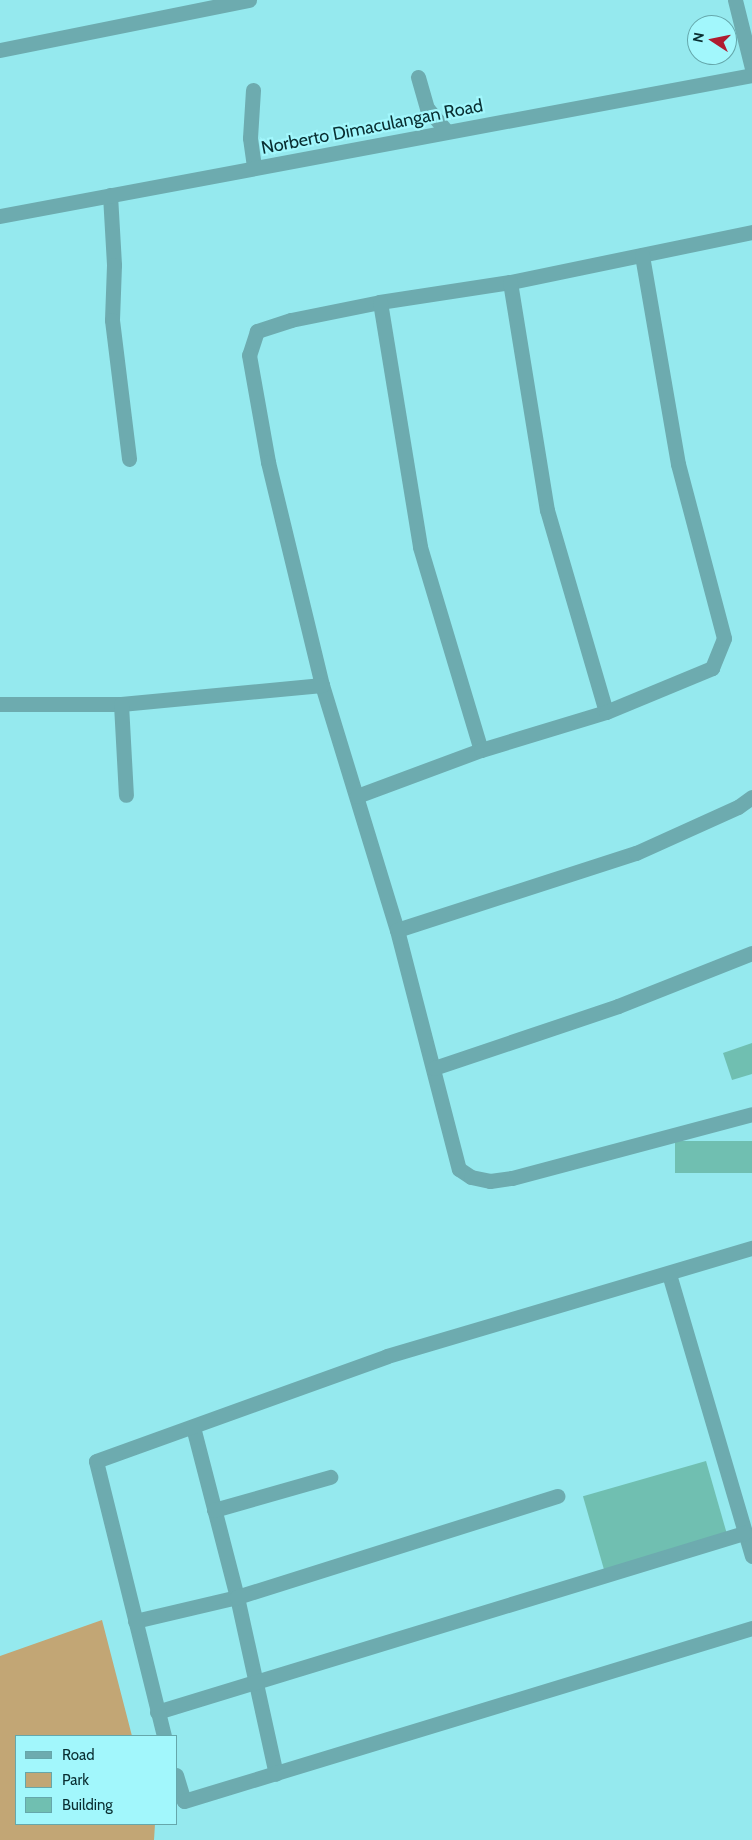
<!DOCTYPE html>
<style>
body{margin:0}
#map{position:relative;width:752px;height:1840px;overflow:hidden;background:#95e9ee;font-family:Cabin,sans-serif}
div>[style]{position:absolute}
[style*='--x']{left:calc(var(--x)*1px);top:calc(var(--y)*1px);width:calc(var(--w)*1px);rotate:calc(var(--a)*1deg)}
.green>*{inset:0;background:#c2a675}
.building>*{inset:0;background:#70bfb1;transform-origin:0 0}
.minor>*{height:15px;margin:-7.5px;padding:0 7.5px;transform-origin:7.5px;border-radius:7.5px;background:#6dabaf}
span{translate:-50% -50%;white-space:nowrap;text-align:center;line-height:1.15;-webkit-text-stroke:4.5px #a2f7fc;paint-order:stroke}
.street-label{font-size:18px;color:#092e31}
.legend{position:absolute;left:15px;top:1735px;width:162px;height:90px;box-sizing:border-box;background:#a2f7fc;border:1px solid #65a7ab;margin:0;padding:6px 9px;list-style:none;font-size:15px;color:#092e31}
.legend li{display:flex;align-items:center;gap:10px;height:25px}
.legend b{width:25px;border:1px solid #65a7ab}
.north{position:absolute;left:687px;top:15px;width:50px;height:50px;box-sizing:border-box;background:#a2f7fc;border:1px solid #65a7ab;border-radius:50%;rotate:281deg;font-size:14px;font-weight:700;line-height:20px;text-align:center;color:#092e31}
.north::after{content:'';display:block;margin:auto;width:18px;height:22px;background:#af1c30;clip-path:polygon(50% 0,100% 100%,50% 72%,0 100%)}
</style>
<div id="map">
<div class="green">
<i style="clip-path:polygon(102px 1620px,132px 1736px,16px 1736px,16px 1824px,155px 1824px,154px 1840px,0 1840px,0 1656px)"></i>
</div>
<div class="building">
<i style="clip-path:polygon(752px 1043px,752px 1074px,732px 1080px,723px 1053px)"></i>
<i style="left:752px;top:1141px;width:32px;height:77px;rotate:90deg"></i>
<i style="left:706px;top:1461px;width:76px;height:128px;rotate:74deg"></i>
</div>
<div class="minor">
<i style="--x:735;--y:0;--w:70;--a:76"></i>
<i style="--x:0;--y:50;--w:254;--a:-11.4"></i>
<i style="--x:418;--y:77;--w:32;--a:74"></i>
<i style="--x:427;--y:108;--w:30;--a:50"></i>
<i style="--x:253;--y:90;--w:48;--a:93.6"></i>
<i style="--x:250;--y:138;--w:30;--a:82"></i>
<i style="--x:110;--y:195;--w:70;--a:86.7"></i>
<i style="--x:114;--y:265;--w:55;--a:92.1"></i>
<i style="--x:112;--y:320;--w:140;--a:83"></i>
<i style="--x:0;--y:216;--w:765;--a:-10.62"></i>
<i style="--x:752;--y:232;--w:247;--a:168.3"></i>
<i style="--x:510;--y:282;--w:132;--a:171.3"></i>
<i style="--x:380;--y:302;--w:91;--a:168.6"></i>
<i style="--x:291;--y:320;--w:36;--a:162"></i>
<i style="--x:257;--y:331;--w:25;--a:108"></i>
<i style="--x:249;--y:355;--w:109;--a:79.9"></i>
<i style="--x:268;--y:462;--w:229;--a:76.4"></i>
<i style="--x:322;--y:685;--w:256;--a:73"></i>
<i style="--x:397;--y:930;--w:247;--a:75.5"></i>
<i style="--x:459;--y:1169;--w:14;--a:34"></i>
<i style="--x:471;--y:1177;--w:19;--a:12"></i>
<i style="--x:490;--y:1181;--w:22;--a:-8"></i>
<i style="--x:512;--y:1178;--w:248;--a:-14.9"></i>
<i style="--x:510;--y:282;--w:231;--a:80.8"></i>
<i style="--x:547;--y:510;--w:210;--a:73.7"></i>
<i style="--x:380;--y:302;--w:248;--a:80.7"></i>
<i style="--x:420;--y:547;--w:212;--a:73.3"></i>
<i style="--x:0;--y:704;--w:121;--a:0"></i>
<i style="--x:121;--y:704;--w:202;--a:-5.4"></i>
<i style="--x:121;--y:704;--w:91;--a:86.9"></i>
<i style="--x:357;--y:796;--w:132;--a:-20.4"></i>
<i style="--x:481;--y:750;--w:131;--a:-16.9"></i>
<i style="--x:606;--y:712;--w:115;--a:-22.5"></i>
<i style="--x:712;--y:668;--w:32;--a:-68"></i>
<i style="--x:724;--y:638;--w:180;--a:-104.8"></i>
<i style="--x:678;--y:464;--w:212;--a:-99.8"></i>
<i style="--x:397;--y:930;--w:251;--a:-17.9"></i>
<i style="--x:636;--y:853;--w:112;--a:-24.3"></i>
<i style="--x:738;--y:807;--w:17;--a:-36"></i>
<i style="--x:434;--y:1068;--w:194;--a:-18.6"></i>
<i style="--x:618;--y:1006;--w:144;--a:-21.6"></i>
<i style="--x:669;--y:1274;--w:294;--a:73.6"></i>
<i style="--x:193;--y:1427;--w:176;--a:75.5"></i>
<i style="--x:237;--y:1597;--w:181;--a:77.6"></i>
<i style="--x:214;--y:1510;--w:121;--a:-15.9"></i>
<i style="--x:135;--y:1621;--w:105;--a:-13.2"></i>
<i style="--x:237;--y:1597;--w:336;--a:-17.5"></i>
<i style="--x:157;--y:1712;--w:614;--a:-16.96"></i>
<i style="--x:164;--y:1736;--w:283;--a:-103.9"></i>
<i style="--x:96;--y:1461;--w:309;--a:-19.8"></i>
<i style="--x:387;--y:1356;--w:381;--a:-16.5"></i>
<i style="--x:176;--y:1775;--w:27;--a:73"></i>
<i style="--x:184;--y:1801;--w:594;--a:-16.94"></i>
</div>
<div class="street-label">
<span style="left:372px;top:127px;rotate:-11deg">Norberto Dimaculangan Road</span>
</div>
<ul class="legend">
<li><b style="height:6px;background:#6dabaf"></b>Road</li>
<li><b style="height:14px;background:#c2a675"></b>Park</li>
<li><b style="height:14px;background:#70bfb1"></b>Building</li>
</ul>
<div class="north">N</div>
</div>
